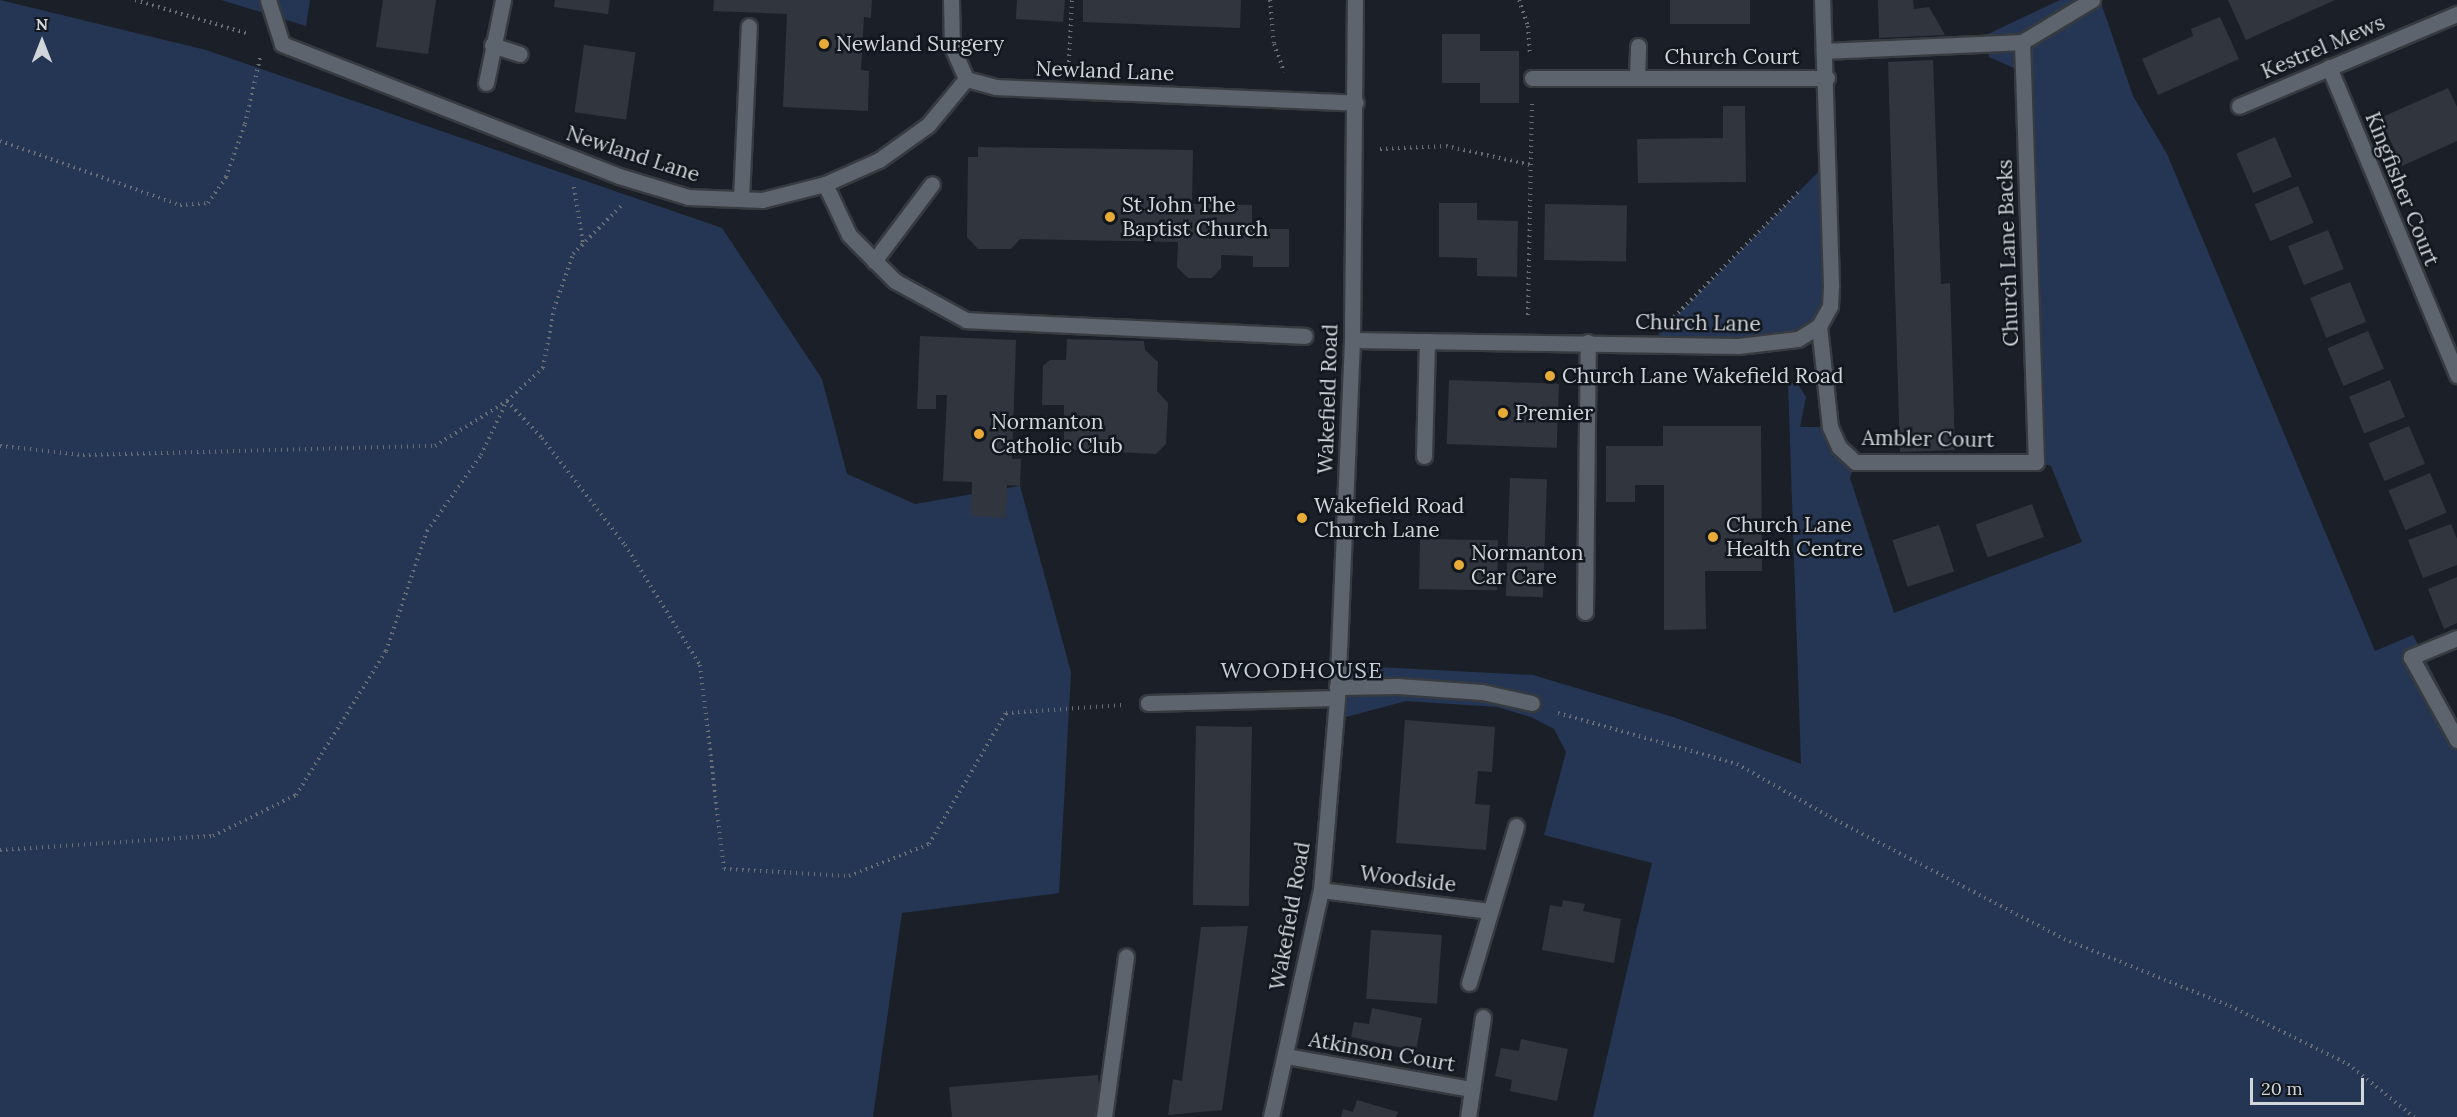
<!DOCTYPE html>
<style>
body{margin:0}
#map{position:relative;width:2457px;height:1117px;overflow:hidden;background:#1b2028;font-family:Lora,serif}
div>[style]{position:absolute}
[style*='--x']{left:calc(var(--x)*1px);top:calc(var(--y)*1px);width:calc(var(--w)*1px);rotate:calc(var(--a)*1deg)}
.green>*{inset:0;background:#243654}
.building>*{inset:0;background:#31363e;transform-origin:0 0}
.path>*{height:4px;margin-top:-2px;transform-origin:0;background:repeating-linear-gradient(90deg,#696d74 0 1.5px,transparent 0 6px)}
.roads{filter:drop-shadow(2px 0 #373b40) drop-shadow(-2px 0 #373b40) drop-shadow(0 2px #373b40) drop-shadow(0 -2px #373b40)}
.minor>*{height:15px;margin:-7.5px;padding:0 7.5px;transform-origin:7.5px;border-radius:7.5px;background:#5e646d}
.dots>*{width:16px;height:16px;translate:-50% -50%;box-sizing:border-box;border:3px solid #12171e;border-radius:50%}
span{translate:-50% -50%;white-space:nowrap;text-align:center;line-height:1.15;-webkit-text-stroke:5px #12171e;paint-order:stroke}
.poi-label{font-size:21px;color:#d2d5da}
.left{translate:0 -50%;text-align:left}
.street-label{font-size:21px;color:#d2d5da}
.neighbourhood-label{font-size:22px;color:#c6cdd7;letter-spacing:1.5px}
.north{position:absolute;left:12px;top:12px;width:60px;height:60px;-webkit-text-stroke:4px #12171e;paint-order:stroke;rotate:0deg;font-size:16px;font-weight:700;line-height:24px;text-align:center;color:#d2d5da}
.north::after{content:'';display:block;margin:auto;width:21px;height:27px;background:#d2d5da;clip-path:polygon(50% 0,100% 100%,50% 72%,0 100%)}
.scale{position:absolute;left:2250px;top:1078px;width:114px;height:27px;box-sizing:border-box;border:3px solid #d2d5da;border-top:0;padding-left:8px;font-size:18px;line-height:21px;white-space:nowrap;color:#d2d5da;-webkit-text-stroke:4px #12171e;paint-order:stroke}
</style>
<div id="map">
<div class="green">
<i style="clip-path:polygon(0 0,206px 50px,722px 228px,822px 379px,847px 474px,915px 504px,1020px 486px,1071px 672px,1059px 893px,902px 913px,873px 1117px,0 1117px)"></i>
<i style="clip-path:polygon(221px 0,310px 0,306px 26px)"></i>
<i style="clip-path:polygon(2060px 0,2100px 0,2133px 96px,2167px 154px,2375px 651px,2413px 635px,2457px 721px,2457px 1117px,1593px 1117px,1652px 863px,1544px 835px,1566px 752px,1554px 729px,1531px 717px,1497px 707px,1406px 701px,1335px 720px,1338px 665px,1533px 675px,1673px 717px,1801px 764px,1788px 383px,1798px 384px,1806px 397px,1800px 427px,1830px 427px,1855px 462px,1850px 478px,1894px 613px,2082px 542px,2051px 466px,2036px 462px,2023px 72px,1989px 57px,1986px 35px)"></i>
<i style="clip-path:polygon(1830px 160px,1830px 306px,1798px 339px,1650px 343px)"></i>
</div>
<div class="building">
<i style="clip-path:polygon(383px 0,436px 0,428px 54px,376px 47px)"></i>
<i style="clip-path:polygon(555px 0,610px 0,608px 14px,554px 7px)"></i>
<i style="clip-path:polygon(714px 0,872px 0,871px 18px,864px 17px,861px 70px,869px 71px,868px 111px,783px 107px,787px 14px,713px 11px)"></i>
<i style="clip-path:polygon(1017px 0,1065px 0,1063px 22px,1016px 19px)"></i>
<i style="clip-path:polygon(1083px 0,1241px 0,1240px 28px,1083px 22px)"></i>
<i style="left:1670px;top:0;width:80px;height:24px"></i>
<i style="clip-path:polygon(1878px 0,1913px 0,1914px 9px,1929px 7px,1945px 35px,1879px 38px)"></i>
<i style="clip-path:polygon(2228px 0,2335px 0,2246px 40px)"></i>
<i style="clip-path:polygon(2220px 17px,2239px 59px,2158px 95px,2142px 59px,2193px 36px,2191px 29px)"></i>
<i style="clip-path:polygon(1442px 34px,1480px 34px,1480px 51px,1519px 51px,1519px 103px,1480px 103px,1480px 83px,1442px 83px)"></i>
<i style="left:584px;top:45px;width:52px;height:68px;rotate:8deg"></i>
<i style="clip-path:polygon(1933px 60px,1941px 284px,1950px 283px,1955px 450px,1900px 452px,1888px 62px)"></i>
<i style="clip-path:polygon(2448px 88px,2457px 107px,2457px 141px,2402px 166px,2380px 118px)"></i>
<i style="clip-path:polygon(1723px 106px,1745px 106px,1746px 182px,1638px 183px,1637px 139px,1723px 138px)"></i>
<i style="left:2275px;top:137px;width:43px;height:42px;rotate:67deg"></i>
<i style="clip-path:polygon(978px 147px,1193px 150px,1192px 204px,1252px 205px,1252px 229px,1289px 229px,1289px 267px,1253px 267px,1253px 256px,1221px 255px,1221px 268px,1212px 278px,1188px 278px,1177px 267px,1178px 242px,1020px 239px,1011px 249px,978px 249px,967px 237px,968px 157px,978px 157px)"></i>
<i style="left:2298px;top:186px;width:40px;height:47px;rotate:67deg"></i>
<i style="clip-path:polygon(1439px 203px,1477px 203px,1477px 220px,1518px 221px,1517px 277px,1477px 276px,1477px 258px,1439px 257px)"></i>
<i style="left:1545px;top:204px;width:82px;height:56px;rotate:1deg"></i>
<i style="left:2328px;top:230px;width:42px;height:43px;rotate:68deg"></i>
<i style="left:2350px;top:282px;width:43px;height:43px;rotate:68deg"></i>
<i style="left:2368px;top:331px;width:41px;height:44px;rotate:67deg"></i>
<i style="clip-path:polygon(920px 336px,1016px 340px,1012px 459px,1021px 459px,1020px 486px,1007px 485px,1006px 518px,971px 516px,972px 482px,943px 481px,947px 395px,936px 395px,936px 409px,917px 409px)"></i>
<i style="clip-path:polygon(1067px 339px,1144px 341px,1145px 350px,1158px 362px,1157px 391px,1168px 403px,1166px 444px,1156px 454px,1075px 450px,1064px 440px,1064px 405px,1042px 405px,1043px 366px,1050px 360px,1066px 360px)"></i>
<i style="left:1449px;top:380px;width:110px;height:64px;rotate:2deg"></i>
<i style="left:2390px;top:380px;width:40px;height:44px;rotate:68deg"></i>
<i style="clip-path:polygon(1663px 426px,1761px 426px,1762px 571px,1705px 571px,1706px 629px,1664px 630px,1664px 485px,1635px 485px,1635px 502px,1606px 502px,1606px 446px,1663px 446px)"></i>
<i style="left:2409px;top:426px;width:41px;height:44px;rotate:67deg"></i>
<i style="left:2430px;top:473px;width:43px;height:45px;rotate:67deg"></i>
<i style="left:1510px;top:478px;width:37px;height:118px;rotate:2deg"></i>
<i style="left:2032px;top:504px;width:35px;height:60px;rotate:70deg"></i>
<i style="clip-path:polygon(2451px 524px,2457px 539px,2457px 565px,2423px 578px,2408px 540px)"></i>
<i style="left:1939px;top:525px;width:49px;height:49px;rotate:72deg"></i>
<i style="left:1420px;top:539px;width:78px;height:50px;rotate:1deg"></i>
<i style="clip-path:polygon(2457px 577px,2457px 623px,2444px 629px,2428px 589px)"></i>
<i style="clip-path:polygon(1405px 720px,1495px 727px,1492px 772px,1478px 771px,1475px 804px,1490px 805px,1486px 850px,1396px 843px)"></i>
<i style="left:1196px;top:726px;width:56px;height:179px;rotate:1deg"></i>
<i style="clip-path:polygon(1563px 900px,1585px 904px,1583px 911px,1621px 919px,1614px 963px,1542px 950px,1550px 905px,1562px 907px)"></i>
<i style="clip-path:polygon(1248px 926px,1222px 1110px,1168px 1115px,1173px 1079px,1182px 1081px,1201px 927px)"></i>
<i style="left:1371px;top:930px;width:71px;height:69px;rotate:4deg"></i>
<i style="clip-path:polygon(1372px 1008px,1422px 1018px,1416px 1051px,1351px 1037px,1354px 1022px,1369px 1024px)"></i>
<i style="clip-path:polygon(1521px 1039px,1568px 1049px,1557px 1101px,1510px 1091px,1512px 1080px,1495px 1076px,1501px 1048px,1519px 1051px)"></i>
<i style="clip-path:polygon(1098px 1075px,1102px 1117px,952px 1117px,949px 1087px)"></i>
<i style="clip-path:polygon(1357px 1100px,1398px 1112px,1396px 1117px,1341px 1117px,1343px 1109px,1353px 1112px)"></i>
</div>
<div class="path">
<i style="--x:135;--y:0;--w:119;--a:16.6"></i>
<i style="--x:1270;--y:0;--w:44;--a:84.8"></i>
<i style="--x:1274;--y:44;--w:30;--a:70"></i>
<i style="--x:1519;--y:0;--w:28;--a:71"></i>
<i style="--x:1528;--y:26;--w:26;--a:86"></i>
<i style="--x:1069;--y:62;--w:62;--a:-87.2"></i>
<i style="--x:0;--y:141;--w:191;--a:19.6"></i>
<i style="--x:180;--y:205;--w:28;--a:-4"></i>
<i style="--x:208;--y:203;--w:32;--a:-55"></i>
<i style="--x:226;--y:177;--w:56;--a:-70.3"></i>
<i style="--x:245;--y:124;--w:68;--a:-77.2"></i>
<i style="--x:1380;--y:149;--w:66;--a:-2.6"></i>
<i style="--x:1446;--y:146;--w:87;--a:12.6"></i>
<i style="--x:574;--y:187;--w:59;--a:81.2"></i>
<i style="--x:1528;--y:315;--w:211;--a:-88.9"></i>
<i style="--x:1674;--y:317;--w:179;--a:-45.2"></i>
<i style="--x:0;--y:446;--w:83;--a:6.2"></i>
<i style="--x:83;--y:455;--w:352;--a:-1.5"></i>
<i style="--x:435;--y:446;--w:85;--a:-32"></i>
<i style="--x:507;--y:401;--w:51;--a:46.6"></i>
<i style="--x:542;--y:438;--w:135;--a:52.2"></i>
<i style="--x:625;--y:545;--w:142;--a:58"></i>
<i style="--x:700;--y:665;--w:205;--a:83.3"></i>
<i style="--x:724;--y:869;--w:125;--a:3.2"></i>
<i style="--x:849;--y:876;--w:86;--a:-21.8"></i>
<i style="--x:929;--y:844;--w:152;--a:-59.6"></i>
<i style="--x:1006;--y:713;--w:117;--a:-3.9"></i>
<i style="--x:1558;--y:713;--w:186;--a:15.9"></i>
<i style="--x:1737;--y:764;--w:107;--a:29.7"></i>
<i style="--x:1830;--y:817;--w:264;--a:27.5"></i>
<i style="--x:2064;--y:939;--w:179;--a:22"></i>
<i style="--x:2230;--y:1006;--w:131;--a:26.2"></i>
<i style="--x:2348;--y:1064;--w:85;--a:38.8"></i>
<i style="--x:0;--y:850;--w:213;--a:-3.8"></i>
<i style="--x:213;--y:836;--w:93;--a:-26.3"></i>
<i style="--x:296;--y:795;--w:170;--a:-58"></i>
<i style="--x:386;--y:651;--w:127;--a:-71.1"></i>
<i style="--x:427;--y:531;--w:93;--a:-54.6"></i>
<i style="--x:481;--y:455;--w:60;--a:-64.3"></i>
<i style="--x:507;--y:401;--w:49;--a:-42.5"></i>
<i style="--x:543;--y:368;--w:60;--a:-79.4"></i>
<i style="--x:554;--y:309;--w:58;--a:-70.9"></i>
<i style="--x:573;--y:254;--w:71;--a:-45"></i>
</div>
<div class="roads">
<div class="minor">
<i style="--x:268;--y:0;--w:46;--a:72.3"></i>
<i style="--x:282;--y:44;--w:362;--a:21.4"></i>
<i style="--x:619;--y:176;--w:72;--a:16.9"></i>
<i style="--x:688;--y:197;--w:74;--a:2.3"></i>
<i style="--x:762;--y:200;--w:65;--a:-14.3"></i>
<i style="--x:825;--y:184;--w:59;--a:-24"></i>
<i style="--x:879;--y:160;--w:60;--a:-35.5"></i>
<i style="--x:928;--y:125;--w:60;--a:-50.4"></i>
<i style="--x:966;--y:79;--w:31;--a:15"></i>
<i style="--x:996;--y:87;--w:360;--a:2.5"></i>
<i style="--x:951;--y:0;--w:47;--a:88.8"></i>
<i style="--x:952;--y:47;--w:35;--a:66"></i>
<i style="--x:492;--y:45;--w:29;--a:18"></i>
<i style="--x:1825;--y:51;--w:197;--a:-2.6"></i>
<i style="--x:2329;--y:67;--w:334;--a:67.4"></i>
<i style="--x:1532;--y:78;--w:295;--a:0"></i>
<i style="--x:1637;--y:78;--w:32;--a:-88"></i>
<i style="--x:486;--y:83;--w:85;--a:-78.4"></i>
<i style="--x:2239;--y:106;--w:237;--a:-22.9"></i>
<i style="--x:825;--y:184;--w:56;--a:64.8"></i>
<i style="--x:849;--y:235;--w:65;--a:45"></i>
<i style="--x:895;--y:281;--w:81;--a:28.8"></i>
<i style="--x:966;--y:320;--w:339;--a:2.7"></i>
<i style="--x:741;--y:199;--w:173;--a:-87.4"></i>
<i style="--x:874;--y:261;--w:96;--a:-53"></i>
<i style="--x:1819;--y:326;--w:102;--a:83.8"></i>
<i style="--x:1830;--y:427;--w:22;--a:66"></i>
<i style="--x:1839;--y:447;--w:22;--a:43"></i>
<i style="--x:1855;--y:462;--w:181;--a:0"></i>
<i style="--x:2036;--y:462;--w:420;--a:-91.9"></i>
<i style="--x:2022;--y:42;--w:82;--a:-31"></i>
<i style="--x:1352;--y:340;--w:386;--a:0.9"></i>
<i style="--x:1738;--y:346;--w:60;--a:-6.7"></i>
<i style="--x:1798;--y:339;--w:25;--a:-32"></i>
<i style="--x:1819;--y:326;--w:23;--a:-61"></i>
<i style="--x:1830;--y:306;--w:22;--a:-87"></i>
<i style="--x:1831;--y:284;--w:284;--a:-91.8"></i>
<i style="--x:1424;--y:456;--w:115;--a:-88.5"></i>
<i style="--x:1585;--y:612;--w:270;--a:-89.4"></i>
<i style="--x:2457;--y:638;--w:50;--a:157.6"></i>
<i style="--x:2411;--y:657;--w:95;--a:61"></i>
<i style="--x:1337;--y:687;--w:61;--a:-0.9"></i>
<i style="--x:1398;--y:686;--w:84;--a:4.1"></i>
<i style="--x:1482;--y:692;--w:51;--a:12.4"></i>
<i style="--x:1148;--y:703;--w:189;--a:-1.5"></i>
<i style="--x:1321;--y:890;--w:169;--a:7.1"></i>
<i style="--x:1469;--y:983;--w:164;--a:-73.3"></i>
<i style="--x:1286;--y:1056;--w:188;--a:10.1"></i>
<i style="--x:1104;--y:1117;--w:162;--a:-82.2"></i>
<i style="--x:1271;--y:1117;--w:232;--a:-77.6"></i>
<i style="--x:1321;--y:890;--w:193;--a:-85.2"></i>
<i style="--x:1337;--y:698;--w:358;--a:-87.6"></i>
<i style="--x:1352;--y:340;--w:340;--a:-89.5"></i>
<i style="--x:1468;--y:1117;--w:101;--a:-81.5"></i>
</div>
</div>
<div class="dots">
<i style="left:824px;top:44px;background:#e8ab37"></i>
<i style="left:1110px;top:217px;background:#e8ab37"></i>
<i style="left:1550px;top:376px;background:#e8ab37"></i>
<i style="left:1503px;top:413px;background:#e8ab37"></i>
<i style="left:979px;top:434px;background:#e8ab37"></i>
<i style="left:1302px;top:518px;background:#e8ab37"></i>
<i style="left:1713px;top:537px;background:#e8ab37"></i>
<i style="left:1459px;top:565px;background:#e8ab37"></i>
</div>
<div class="poi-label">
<span class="left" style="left:836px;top:44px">Newland Surgery</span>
<span class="left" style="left:1122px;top:217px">St John The<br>Baptist Church</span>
<span class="left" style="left:1562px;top:376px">Church Lane Wakefield Road</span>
<span class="left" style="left:1515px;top:413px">Premier</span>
<span class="left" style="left:991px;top:434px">Normanton<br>Catholic Club</span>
<span class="left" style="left:1314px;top:518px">Wakefield Road<br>Church Lane</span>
<span class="left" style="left:1726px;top:537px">Church Lane<br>Health Centre</span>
<span class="left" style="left:1471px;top:565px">Normanton<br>Car Care</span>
</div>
<div class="street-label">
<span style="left:2323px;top:47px;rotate:-23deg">Kestrel Mews</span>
<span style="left:1732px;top:57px">Church Court</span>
<span style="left:1105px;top:71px;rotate:2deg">Newland Lane</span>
<span style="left:633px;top:154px;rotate:18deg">Newland Lane</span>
<span style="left:2402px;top:189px;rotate:68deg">Kingfisher Court</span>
<span style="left:2008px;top:253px;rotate:-92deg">Church Lane Backs</span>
<span style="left:1698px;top:323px;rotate:1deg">Church Lane</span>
<span style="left:1328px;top:399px;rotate:-88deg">Wakefield Road</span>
<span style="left:1928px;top:439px;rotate:1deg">Ambler Court</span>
<span style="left:1408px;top:879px;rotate:7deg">Woodside</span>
<span style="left:1290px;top:916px;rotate:-80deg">Wakefield Road</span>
<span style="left:1382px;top:1052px;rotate:10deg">Atkinson Court</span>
</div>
<div class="neighbourhood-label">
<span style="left:1302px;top:671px">WOODHOUSE</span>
</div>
<div class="north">N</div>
<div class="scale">20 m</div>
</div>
